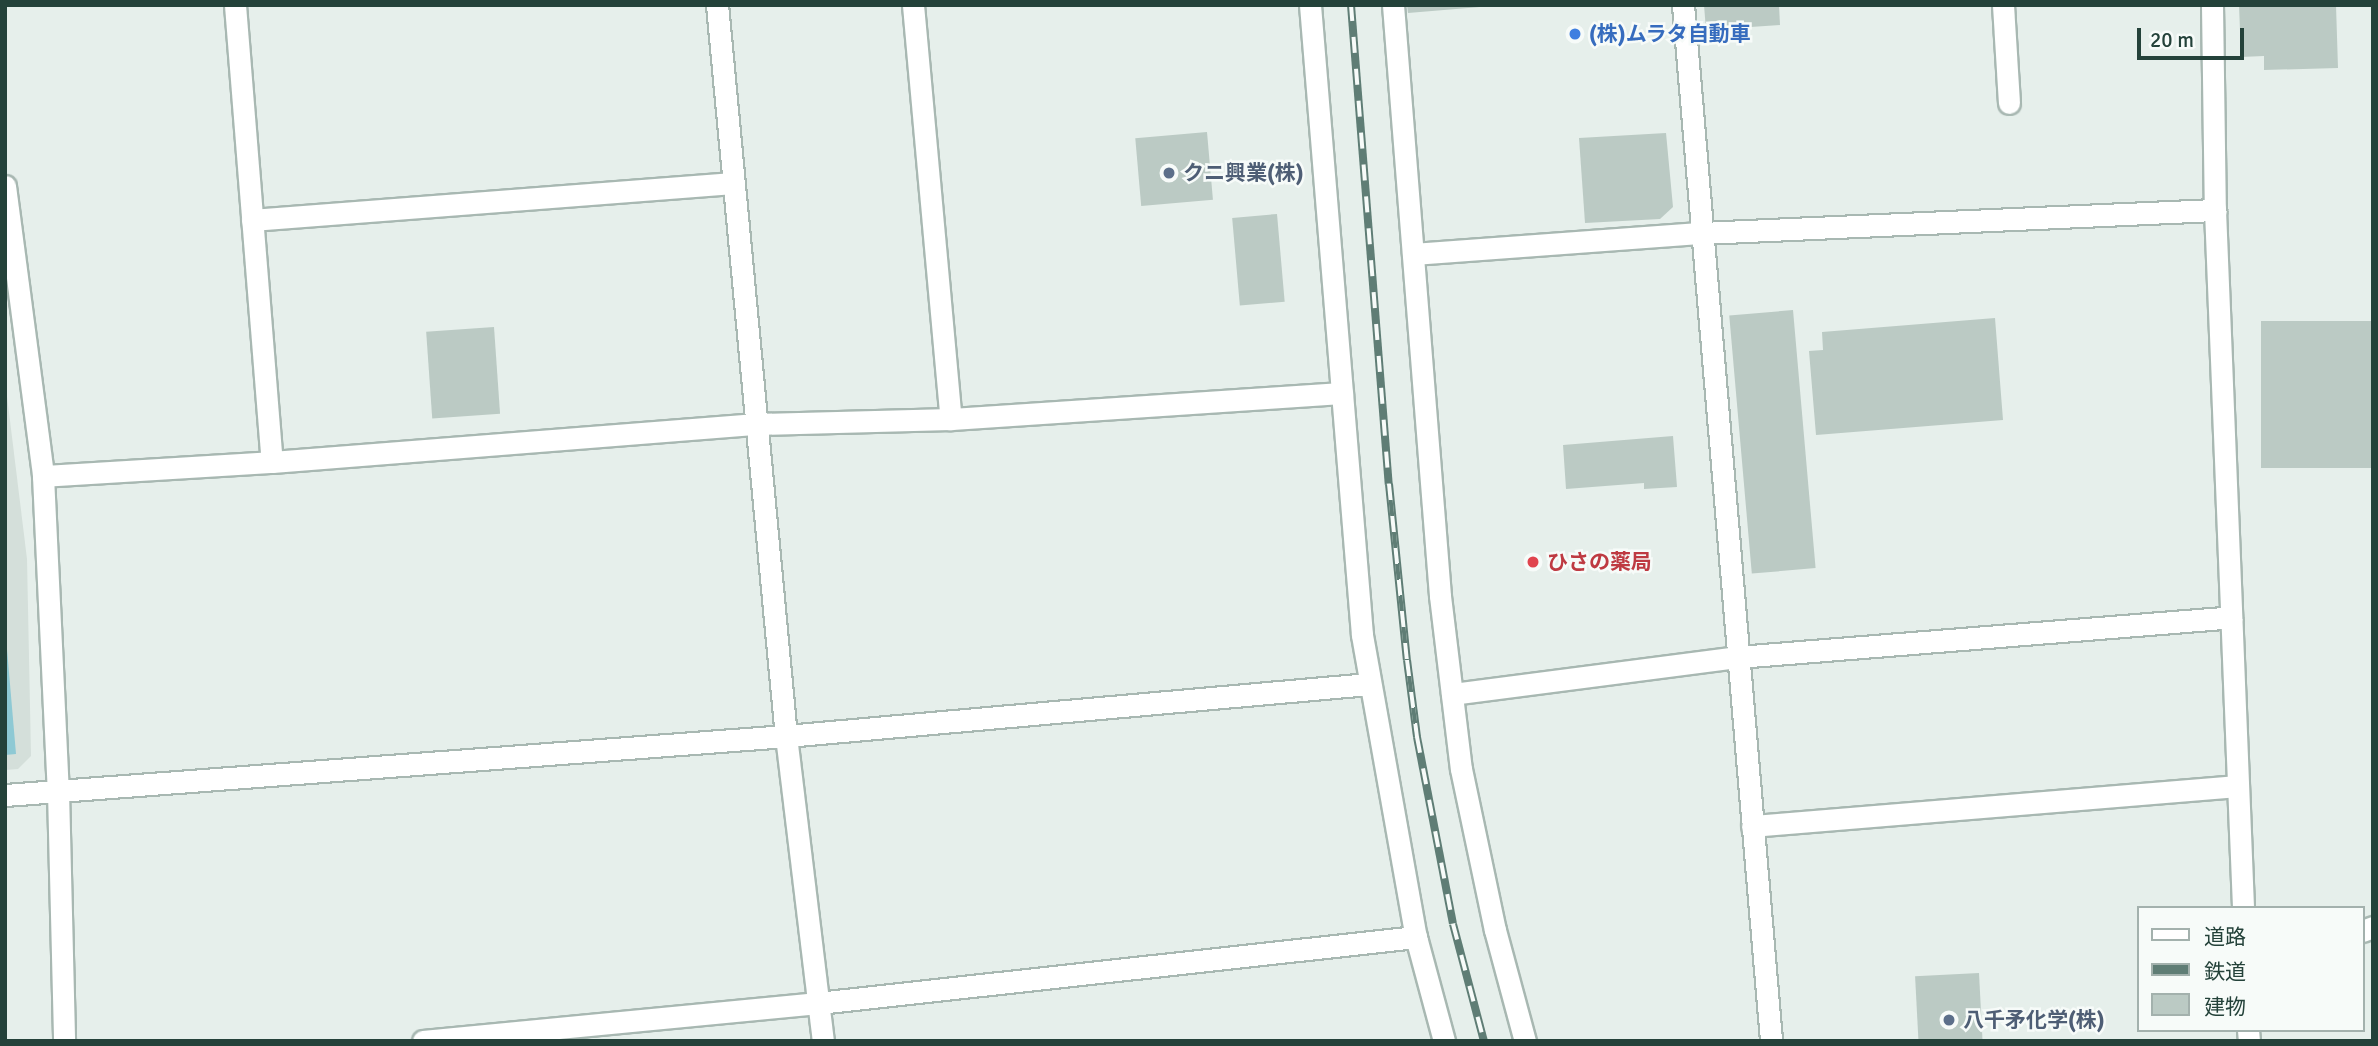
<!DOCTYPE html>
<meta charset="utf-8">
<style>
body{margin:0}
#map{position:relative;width:2378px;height:1046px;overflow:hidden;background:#e6efeb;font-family:Signika,"Noto Sans JP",sans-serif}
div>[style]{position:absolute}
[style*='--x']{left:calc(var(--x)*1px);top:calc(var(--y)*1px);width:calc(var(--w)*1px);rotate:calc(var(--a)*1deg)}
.built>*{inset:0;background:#d4dfda}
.water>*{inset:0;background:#8ec9d4}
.building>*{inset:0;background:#bbcac4;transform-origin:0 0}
.roads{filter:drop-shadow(2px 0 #a8b8b2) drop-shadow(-2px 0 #a8b8b2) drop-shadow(0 2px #a8b8b2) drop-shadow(0 -2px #a8b8b2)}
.minor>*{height:21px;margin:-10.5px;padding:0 10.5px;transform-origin:10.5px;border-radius:10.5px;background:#fff}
.rail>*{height:8px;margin-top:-4px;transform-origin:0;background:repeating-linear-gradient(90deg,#f7fbf9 0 16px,#5f7d75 0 32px);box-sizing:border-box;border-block:2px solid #5f7d75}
.dots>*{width:19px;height:19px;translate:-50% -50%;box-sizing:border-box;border:4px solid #f7fbf9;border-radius:50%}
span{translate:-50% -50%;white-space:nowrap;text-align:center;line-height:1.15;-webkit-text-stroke:5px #f7fbf9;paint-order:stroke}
.shop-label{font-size:21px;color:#366cbe;font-weight:700}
.left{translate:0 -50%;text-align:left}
.service-label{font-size:21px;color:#4e5e75;font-weight:700}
.health-label{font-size:21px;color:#be3a42;font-weight:700}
.frame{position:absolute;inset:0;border:7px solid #24423a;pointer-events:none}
.legend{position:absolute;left:2137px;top:906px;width:228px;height:126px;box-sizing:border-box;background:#f7fbf9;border:2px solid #a3b1ad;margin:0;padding:9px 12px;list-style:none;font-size:21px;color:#24423a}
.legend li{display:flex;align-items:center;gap:14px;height:35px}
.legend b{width:35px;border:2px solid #a3b1ad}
.scale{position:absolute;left:2137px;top:28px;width:107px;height:32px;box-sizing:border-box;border:4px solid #24423a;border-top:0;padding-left:9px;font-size:21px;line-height:24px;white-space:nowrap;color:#24423a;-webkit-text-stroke:5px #f7fbf9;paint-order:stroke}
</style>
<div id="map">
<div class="built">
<i style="clip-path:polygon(5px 380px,27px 559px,31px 756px,18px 769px,5px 770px)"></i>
</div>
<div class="water">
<i style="clip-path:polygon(5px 626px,16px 754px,5px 755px)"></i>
</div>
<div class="building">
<i style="clip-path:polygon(1407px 5px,1480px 5px,1480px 7px,1408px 13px)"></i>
<i style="clip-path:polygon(1704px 5px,1779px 5px,1780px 25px,1706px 30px)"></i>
<i style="clip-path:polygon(2239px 5px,2336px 5px,2338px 68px,2264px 70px,2264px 56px,2241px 57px)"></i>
<i style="left:1207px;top:132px;width:68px;height:72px;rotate:85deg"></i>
<i style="clip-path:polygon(1666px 133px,1673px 207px,1660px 219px,1585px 223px,1579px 138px)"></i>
<i style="left:1277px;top:214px;width:88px;height:45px;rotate:85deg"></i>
<i style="left:1793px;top:310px;width:259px;height:64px;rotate:85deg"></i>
<i style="clip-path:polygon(1995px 318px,2003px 420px,1816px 435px,1809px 351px,1823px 350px,1822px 332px)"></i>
<i style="left:2373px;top:321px;width:147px;height:112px;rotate:90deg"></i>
<i style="left:494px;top:327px;width:87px;height:68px;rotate:86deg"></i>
<i style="clip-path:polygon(1673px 436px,1677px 487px,1644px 489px,1644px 483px,1566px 489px,1563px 445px)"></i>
<i style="left:1979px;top:973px;width:68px;height:64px;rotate:87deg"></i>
</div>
<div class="roads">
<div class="minor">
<i style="--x:235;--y:5;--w:458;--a:85.4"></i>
<i style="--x:717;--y:5;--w:734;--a:84.61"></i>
<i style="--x:786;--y:736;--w:307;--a:83.1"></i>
<i style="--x:913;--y:5;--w:416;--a:84.8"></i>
<i style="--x:1310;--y:5;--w:632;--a:85.28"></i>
<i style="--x:1362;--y:635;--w:307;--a:79.9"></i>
<i style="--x:1416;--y:937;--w:108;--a:74.9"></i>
<i style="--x:1393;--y:5;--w:593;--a:85.45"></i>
<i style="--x:1440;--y:596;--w:174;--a:83.1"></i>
<i style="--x:1461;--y:769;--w:165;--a:78.1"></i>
<i style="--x:1495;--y:930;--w:115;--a:74.9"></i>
<i style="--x:1683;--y:5;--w:1040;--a:85.14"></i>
<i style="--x:2003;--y:5;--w:98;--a:86.5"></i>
<i style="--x:2212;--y:5;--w:205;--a:89.2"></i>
<i style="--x:2215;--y:210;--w:699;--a:87.7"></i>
<i style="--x:5;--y:186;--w:292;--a:82.5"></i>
<i style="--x:43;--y:476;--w:315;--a:87.3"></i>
<i style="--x:58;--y:791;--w:250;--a:88.6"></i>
<i style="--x:252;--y:220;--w:482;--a:-4.4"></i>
<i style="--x:1413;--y:254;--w:290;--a:-4.2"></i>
<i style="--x:1702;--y:233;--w:514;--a:-2.57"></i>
<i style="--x:43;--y:476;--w:229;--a:-3.5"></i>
<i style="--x:272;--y:462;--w:486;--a:-4.5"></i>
<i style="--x:757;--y:424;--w:194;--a:-1.5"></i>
<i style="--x:951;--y:419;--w:392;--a:-3.8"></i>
<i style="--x:1452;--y:694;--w:288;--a:-7.4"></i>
<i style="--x:1738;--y:657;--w:495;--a:-4.6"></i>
<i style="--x:5;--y:795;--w:783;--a:-4.32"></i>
<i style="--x:786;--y:736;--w:585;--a:-5.1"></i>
<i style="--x:1752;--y:826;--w:486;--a:-4.7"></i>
<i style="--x:2362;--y:931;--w:12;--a:-20"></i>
<i style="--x:2248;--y:1030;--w:11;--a:85"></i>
<i style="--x:423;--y:1041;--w:397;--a:-5.5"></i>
<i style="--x:818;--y:1003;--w:602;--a:-6.3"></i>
</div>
</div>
<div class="rail">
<i style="--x:1351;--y:5;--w:481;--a:85.5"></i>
<i style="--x:1389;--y:484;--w:177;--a:84.2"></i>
<i style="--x:1407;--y:660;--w:78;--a:82.6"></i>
<i style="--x:1417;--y:737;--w:190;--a:79.1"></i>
<i style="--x:1453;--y:924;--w:121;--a:75.2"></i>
</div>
<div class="dots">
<i style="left:1575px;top:34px;background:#3f7fe0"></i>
<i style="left:1169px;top:173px;background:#5c6f8a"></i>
<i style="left:1533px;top:562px;background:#e0444e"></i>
<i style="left:1949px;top:1020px;background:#5c6f8a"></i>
</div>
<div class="shop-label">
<span class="left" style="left:1589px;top:34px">(株)ムラタ自動車</span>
</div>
<div class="service-label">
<span class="left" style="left:1183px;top:173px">クニ興業(株)</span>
<span class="left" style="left:1963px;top:1020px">八千矛化学(株)</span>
</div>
<div class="health-label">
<span class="left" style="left:1547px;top:562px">ひさの薬局</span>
</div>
<div class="frame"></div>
<ul class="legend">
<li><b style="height:9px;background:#fff"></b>道路</li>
<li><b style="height:9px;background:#5f7d75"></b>鉄道</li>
<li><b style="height:19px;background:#bbcac4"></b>建物</li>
</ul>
<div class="scale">20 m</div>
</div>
